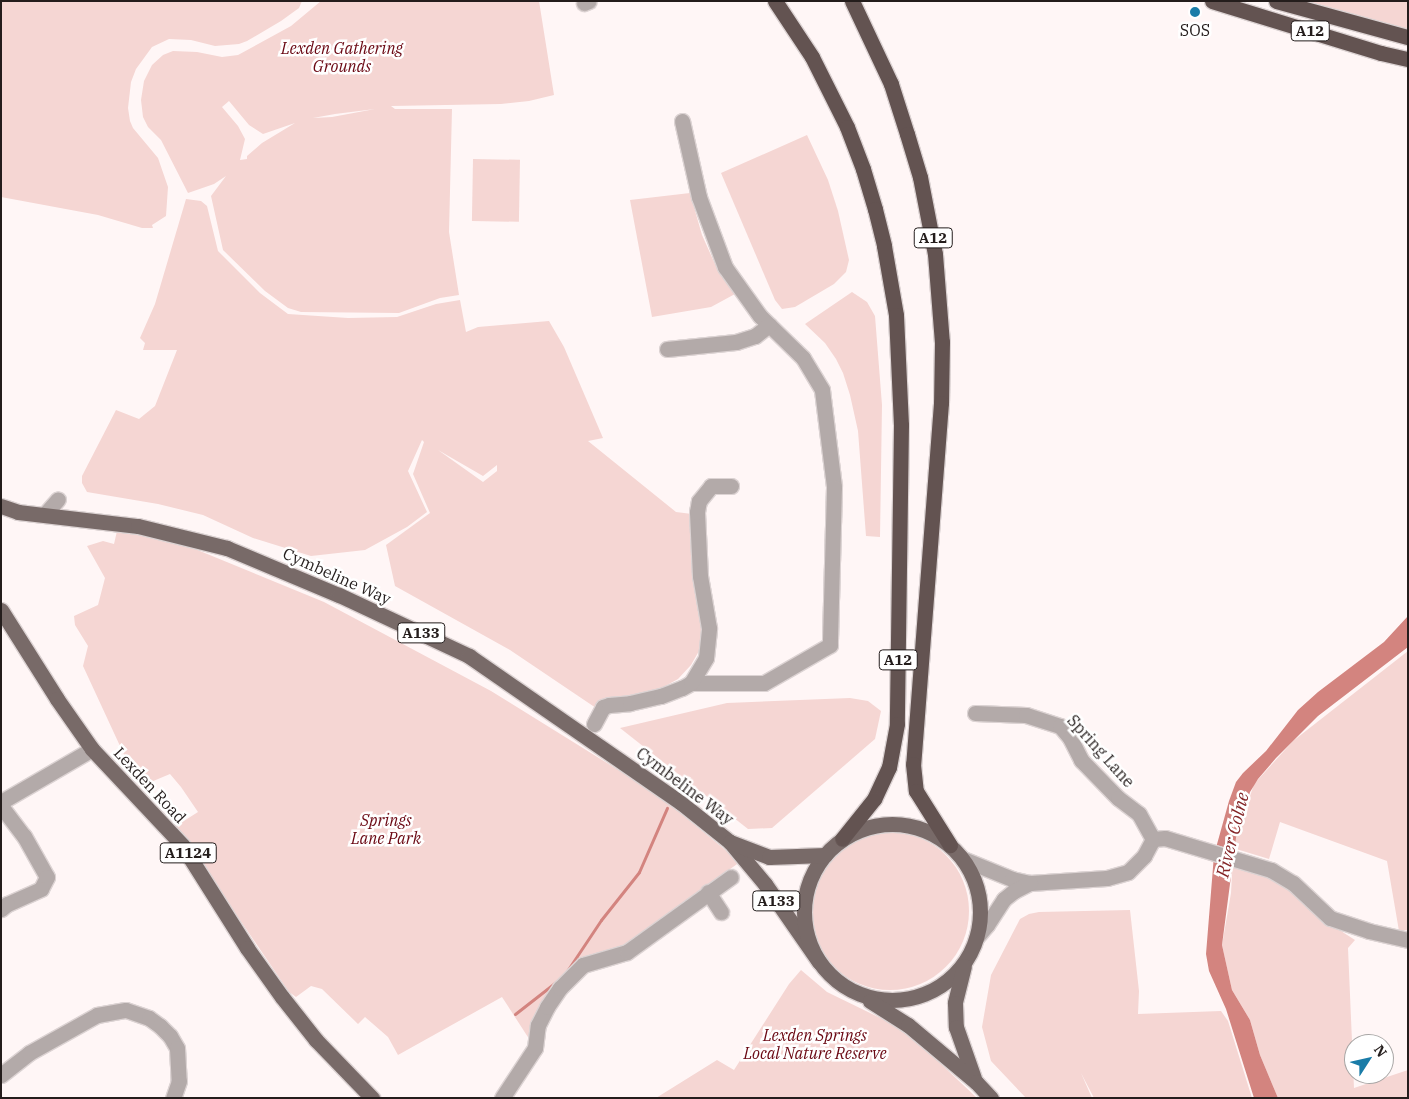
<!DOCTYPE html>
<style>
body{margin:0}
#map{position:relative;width:1409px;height:1099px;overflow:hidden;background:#fff6f6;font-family:"IBM Plex Serif",serif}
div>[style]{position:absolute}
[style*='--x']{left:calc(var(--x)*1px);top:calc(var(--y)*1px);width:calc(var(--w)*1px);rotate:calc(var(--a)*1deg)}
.green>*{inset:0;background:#f5d6d3;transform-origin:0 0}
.round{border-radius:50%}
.water>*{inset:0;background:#d3847f}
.stream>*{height:3px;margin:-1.5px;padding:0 1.5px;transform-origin:1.5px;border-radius:1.5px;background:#d3847f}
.roads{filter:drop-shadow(1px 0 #dcd3d3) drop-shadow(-1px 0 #dcd3d3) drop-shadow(0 1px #dcd3d3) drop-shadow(0 -1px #dcd3d3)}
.minor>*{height:15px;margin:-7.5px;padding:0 7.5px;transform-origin:7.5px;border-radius:7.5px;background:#b3aaa9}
.major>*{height:15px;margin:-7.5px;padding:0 7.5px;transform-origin:7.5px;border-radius:7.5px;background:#786a68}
.major>.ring{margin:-7.5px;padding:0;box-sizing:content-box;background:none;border:15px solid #786a68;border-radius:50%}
.highway>*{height:15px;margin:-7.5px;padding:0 7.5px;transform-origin:7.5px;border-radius:7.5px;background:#635351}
.dots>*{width:14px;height:14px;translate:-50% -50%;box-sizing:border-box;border:2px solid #fff;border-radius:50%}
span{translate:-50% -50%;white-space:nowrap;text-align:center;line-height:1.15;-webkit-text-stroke:5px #fff;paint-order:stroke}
.shield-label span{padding:1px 4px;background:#fff;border:1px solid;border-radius:4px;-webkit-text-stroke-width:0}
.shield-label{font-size:15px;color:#241d1c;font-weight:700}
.poi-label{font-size:16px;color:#241d1c}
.park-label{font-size:16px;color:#6a0712;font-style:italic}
.street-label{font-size:16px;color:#241d1c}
.water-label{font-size:18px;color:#842527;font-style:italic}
.frame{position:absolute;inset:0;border:2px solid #241d1c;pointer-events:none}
.north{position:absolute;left:1344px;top:1034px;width:50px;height:50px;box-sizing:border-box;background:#fff;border:1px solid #a7a5a4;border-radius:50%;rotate:55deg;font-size:14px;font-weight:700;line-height:20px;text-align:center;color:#241d1c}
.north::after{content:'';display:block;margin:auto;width:18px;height:22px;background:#1a7ca8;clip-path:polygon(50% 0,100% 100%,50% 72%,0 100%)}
</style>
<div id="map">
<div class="green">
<i style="clip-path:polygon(1px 1px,302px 1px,299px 8px,281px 21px,247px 41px,239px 44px,215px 46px,191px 40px,169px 39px,152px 47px,136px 69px,131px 82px,128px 108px,130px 121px,133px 128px,158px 158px,168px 187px,166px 216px,152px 225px,153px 228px,142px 228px,98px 215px,1px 197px)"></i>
<i style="clip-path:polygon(evenodd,321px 1px,539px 1px,554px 95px,529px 101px,501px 104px,391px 106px,395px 109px,452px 109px,449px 232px,459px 295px,440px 298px,399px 313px,301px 312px,288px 308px,265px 291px,223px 250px,211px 196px,226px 176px,214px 184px,188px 193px,161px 140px,148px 127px,143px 117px,141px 100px,144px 81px,152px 65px,163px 55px,173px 51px,197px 52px,222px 57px,238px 55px,291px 26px,321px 1px,229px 101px,249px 125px,263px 134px,295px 123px,262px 143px,247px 156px,247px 159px,240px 160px,245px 139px,238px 126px,222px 107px,229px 101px,321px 1px,375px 109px,332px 117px,313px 118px,335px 114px,375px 109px)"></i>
<i style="clip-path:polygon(1305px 1px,1408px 2px,1408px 30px)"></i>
<i style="clip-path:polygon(807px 135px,828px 180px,838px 211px,849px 260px,846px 272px,834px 284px,795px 307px,782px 309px,775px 300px,721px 173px)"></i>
<i style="left:473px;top:159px;width:47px;height:62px;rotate:1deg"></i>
<i style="clip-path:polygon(690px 193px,702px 235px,719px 273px,735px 294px,711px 307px,652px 317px,630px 200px)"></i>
<i style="clip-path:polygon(evenodd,186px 199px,201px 201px,207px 206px,218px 251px,260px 293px,288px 314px,348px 318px,397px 317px,436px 304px,460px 300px,466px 332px,478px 327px,549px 321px,564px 347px,603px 438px,588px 441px,676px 512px,692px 514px,703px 621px,703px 644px,691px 665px,678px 679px,660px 689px,645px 693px,602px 699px,596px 708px,510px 650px,395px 586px,386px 545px,430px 513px,413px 474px,424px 442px,422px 440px,408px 471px,427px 512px,407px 527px,365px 550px,311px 556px,253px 538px,203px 515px,158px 504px,87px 492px,82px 483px,82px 476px,116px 410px,139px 419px,155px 406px,177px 350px,143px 350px,145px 343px,140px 338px,155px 304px,186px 199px,438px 450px,483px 476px,497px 465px,497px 471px,483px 482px,438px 450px)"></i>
<i style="clip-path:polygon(852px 292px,867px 302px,875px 316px,882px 405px,880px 537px,866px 536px,858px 431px,850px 395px,843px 373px,836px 359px,825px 343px,805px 324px)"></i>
<i style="clip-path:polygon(117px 531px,178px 542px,324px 602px,491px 691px,657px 794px,740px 862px,625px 944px,587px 962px,547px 1007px,535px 1048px,502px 997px,398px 1055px,388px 1037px,365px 1017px,358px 1024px,322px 989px,311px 986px,296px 997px,289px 992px,176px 826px,198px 812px,181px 787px,170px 774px,139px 787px,83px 666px,88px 646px,75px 625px,74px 616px,98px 605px,105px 578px,87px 546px,103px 541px,114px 544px)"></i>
<i style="clip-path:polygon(1408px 651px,1408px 930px,1399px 931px,1387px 861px,1280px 822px,1269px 859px,1233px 848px,1254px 784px,1293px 741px)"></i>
<i style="clip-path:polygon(850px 698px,868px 701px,881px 711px,875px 739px,772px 828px,748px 829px,620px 728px,727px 703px)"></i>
<i class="round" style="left:811px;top:832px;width:158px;height:158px"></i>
<i style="clip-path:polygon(1233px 858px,1246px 869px,1273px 879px,1295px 893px,1344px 933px,1355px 940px,1348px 948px,1354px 1088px,1408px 1070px,1408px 1098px,1278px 1098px,1260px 1055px,1250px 1020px,1232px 990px,1222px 945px,1231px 893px)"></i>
<i style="clip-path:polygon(1130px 910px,1139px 991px,1138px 1014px,1221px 1011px,1228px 1021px,1252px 1098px,1094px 1098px,1081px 1073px,1092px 1098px,1026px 1098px,991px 1061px,982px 1027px,991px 975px,1020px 919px,1029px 914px,1039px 912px)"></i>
<i style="clip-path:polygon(801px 970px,827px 992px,905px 1030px,977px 1098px,656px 1098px,717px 1060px,734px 1070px,789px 984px)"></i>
</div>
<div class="water">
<i style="clip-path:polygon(1408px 616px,1408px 647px,1318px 716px,1276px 758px,1258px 779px,1250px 792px,1236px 838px,1222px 945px,1232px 990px,1250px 1020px,1260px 1055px,1278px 1098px,1254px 1098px,1226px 1009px,1209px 971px,1206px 954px,1214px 855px,1229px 801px,1236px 782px,1243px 773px,1266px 751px,1298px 710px,1318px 692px,1384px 642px)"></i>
</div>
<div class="stream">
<i style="--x:567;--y:971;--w:61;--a:-56.3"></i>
<i style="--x:601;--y:920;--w:61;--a:-51.6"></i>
<i style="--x:639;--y:872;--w:70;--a:-66.4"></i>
<i style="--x:515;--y:1014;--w:52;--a:-38"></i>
</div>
<div class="roads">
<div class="minor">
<i style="--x:584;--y:3;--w:5;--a:-22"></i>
<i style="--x:682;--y:121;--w:78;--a:77.4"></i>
<i style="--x:699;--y:197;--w:75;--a:69.6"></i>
<i style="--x:725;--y:267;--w:60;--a:54.5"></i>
<i style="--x:760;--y:316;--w:60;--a:44.3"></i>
<i style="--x:803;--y:358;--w:37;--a:59"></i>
<i style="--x:822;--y:390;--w:98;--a:82.9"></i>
<i style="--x:834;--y:487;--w:158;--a:91.5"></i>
<i style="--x:830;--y:645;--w:76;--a:150.1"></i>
<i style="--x:764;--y:683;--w:73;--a:180"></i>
<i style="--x:667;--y:349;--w:69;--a:-5.8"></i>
<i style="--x:736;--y:342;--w:20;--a:-18"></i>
<i style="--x:755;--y:336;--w:18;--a:-38"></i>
<i style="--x:46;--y:513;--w:18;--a:-49"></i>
<i style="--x:975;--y:713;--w:51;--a:2.2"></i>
<i style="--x:1026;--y:715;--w:36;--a:18"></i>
<i style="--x:1060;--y:726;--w:16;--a:50"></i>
<i style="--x:1070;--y:738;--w:25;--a:63"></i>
<i style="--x:1081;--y:760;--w:53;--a:45.8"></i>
<i style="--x:1118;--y:798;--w:26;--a:37"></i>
<i style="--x:1139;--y:814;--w:29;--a:61"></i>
<i style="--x:594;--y:724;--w:19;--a:-62"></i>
<i style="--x:603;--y:707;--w:6;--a:-18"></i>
<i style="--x:609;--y:705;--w:21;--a:-5"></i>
<i style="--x:630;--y:703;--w:32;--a:-13"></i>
<i style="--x:661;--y:696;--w:22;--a:-21"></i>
<i style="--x:682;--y:688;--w:10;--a:-29"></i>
<i style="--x:691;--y:683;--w:29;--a:-59"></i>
<i style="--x:706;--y:658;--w:30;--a:-84"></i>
<i style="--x:709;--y:628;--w:53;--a:-99.8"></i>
<i style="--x:700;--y:576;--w:64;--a:-92.7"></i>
<i style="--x:697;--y:512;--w:11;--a:-80"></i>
<i style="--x:699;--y:501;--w:19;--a:-51"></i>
<i style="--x:711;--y:486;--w:20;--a:0"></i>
<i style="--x:1;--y:802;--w:105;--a:-30.2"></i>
<i style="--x:1;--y:806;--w:38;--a:53"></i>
<i style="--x:24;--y:836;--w:47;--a:60.7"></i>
<i style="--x:47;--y:877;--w:13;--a:117"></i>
<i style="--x:41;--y:889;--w:37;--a:156"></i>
<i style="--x:7;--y:904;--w:8;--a:140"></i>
<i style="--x:963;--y:859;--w:53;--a:22.2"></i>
<i style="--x:1012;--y:879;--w:18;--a:13"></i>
<i style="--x:1030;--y:883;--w:77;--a:-3.7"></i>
<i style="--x:1107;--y:878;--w:22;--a:-16"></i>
<i style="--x:1128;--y:872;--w:23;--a:-45"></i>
<i style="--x:1144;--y:856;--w:19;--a:-62"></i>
<i style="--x:1153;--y:839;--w:12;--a:-5"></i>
<i style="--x:1165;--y:838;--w:111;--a:16.8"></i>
<i style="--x:1271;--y:870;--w:26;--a:31"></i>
<i style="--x:1293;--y:883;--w:51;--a:43.4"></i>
<i style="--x:1330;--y:918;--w:41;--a:18.4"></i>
<i style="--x:1369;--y:931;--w:40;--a:13"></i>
<i style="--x:708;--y:892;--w:24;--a:57"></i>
<i style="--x:976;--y:938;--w:17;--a:-50"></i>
<i style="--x:987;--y:925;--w:31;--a:-57"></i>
<i style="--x:1004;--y:899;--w:13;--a:-39"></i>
<i style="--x:1014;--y:891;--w:18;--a:-27"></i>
<i style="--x:1;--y:1075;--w:36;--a:-38"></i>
<i style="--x:29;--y:1053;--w:78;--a:-29.2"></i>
<i style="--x:97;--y:1015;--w:29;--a:-10"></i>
<i style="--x:126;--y:1010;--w:24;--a:19"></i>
<i style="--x:149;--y:1018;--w:14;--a:36"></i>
<i style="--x:160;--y:1026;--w:14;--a:45"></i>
<i style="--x:170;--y:1036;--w:14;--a:60"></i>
<i style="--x:177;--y:1048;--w:33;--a:87"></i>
<i style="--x:179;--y:1081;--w:18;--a:109"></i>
<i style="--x:502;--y:1098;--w:60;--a:-56.6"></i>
<i style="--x:535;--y:1048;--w:23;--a:-83"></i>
<i style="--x:538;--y:1025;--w:20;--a:-63"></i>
<i style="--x:547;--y:1007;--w:23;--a:-56"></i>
<i style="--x:560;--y:988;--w:33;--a:-45"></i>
<i style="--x:583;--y:965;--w:46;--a:-16.5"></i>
<i style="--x:627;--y:952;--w:128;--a:-35.8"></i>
</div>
<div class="major">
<i style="--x:1;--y:506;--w:18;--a:19"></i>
<i style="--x:18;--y:512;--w:121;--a:6.7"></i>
<i style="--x:138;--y:526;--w:92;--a:13.9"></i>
<i style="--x:227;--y:548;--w:121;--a:22.8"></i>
<i style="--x:339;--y:595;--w:144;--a:25.1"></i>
<i style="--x:469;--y:656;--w:257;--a:34.7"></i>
<i style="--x:680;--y:802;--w:64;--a:38.7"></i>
<i style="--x:730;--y:842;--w:55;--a:50.2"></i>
<i style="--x:765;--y:884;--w:95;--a:55.3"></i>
<i style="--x:1;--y:610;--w:105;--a:57.8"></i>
<i style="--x:57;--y:699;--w:61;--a:55"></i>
<i style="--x:92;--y:749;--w:132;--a:46.8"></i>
<i style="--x:182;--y:845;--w:122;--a:57.7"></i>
<i style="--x:247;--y:948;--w:60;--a:54.5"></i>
<i style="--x:282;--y:997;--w:55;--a:51.7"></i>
<i style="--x:316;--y:1040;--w:81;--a:46"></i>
<i class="ring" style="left:804px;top:824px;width:161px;height:161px"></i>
<i style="--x:730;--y:842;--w:42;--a:21"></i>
<i style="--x:769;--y:857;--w:56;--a:-2"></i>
<i style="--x:964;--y:966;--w:38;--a:104"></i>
<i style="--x:955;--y:1003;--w:24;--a:88"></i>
<i style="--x:956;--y:1027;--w:54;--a:70.6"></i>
<i style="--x:870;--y:1001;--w:45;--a:32.3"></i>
<i style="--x:908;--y:1025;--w:89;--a:40"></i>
<i style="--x:976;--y:1082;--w:22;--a:47"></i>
</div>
<div class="highway">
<i style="--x:775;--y:1;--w:67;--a:56.5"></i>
<i style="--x:812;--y:57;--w:78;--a:63.4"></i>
<i style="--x:847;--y:127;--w:45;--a:69.1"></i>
<i style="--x:863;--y:169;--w:42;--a:73.3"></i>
<i style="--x:875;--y:209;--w:38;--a:76"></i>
<i style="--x:884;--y:246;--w:70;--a:80.1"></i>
<i style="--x:896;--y:315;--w:110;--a:87.4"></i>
<i style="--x:901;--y:425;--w:299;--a:90.8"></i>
<i style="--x:897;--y:724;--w:44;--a:100.5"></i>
<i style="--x:889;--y:767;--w:35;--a:115"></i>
<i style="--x:874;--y:799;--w:51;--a:128.7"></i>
<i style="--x:852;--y:1;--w:92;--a:64.8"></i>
<i style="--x:891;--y:84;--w:52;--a:72.3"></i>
<i style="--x:907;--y:134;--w:45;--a:73.2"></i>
<i style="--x:920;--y:177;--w:78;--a:79"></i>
<i style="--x:935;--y:254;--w:88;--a:85.5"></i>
<i style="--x:942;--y:342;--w:61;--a:90.9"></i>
<i style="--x:941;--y:403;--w:362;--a:94.4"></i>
<i style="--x:913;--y:764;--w:27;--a:84"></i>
<i style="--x:916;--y:791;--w:64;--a:57.8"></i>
<i style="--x:1212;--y:1;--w:177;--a:17.1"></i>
<i style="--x:1381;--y:53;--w:28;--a:13"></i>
<i style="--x:1276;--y:1;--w:137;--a:15.3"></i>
</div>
</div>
<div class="dots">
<i style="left:1195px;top:12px;background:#1a7ca8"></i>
</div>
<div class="shield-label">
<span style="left:1310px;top:31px">A12</span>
<span style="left:933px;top:238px">A12</span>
<span style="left:421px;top:633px">A133</span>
<span style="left:898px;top:660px">A12</span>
<span style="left:188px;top:853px">A1124</span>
<span style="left:776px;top:901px">A133</span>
</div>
<div class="poi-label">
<span style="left:1195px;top:30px">SOS</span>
</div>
<div class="park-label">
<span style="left:342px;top:57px">Lexden Gathering<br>Grounds</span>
<span style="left:386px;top:829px">Springs<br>Lane Park</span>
<span style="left:815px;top:1044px">Lexden Springs<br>Local Nature Reserve</span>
</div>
<div class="street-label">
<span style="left:337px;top:576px;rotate:24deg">Cymbeline Way</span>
<span style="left:1101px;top:751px;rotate:48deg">Spring Lane</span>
<span style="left:150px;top:785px;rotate:47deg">Lexden Road</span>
<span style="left:685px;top:786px;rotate:37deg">Cymbeline Way</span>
</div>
<div class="water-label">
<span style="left:1233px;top:835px;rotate:-76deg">River Colne</span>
</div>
<div class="frame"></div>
<div class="north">N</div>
</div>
